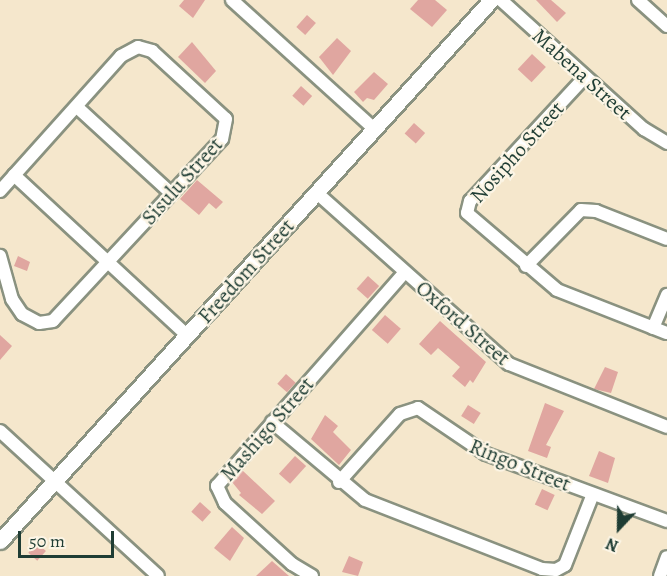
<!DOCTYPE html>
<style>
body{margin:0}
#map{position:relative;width:667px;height:576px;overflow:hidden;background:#f5e7cc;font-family:Alegreya,serif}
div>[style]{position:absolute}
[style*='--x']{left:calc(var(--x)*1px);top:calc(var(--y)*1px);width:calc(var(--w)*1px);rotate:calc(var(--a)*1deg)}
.building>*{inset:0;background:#e0a6a0;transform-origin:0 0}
.roads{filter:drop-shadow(2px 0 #8a9280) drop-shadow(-2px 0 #8a9280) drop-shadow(0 2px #8a9280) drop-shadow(0 -2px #8a9280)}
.minor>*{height:12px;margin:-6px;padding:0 6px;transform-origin:6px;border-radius:6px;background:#fff}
.tertiary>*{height:15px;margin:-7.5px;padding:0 7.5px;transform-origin:7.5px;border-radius:7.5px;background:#fff}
span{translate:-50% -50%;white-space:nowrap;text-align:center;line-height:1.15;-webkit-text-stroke:4.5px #fcf5e5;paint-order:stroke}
.street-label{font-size:21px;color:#1f3d34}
.north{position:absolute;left:589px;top:498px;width:60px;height:60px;-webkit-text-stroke:4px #fcf5e5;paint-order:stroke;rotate:202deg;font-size:16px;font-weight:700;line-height:24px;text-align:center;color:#1f3d34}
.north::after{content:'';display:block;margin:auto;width:21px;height:27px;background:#1f3d34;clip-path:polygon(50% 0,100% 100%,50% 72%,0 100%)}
.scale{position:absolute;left:18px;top:531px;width:96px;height:27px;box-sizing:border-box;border:3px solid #1f3d34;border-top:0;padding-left:8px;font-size:18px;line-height:21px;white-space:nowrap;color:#1f3d34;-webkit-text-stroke:4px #fcf5e5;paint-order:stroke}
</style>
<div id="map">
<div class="building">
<i style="clip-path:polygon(184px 0,205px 0,193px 18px,179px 6px)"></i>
<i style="clip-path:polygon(418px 0,435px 0,447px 10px,432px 27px,410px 9px)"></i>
<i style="clip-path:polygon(536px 0,551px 0,566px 13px,557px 22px)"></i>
<i style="left:307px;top:15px;width:12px;height:16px;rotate:42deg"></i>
<i style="clip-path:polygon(337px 38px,351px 51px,333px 75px,319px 57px)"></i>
<i style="clip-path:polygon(192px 42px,216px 71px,205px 83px,178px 57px)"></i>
<i style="left:532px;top:54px;width:19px;height:21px;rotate:43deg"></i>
<i style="clip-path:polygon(374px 72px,388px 84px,374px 100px,367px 98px,363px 102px,354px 92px)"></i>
<i style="left:301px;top:86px;width:15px;height:13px;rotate:42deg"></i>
<i style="left:414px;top:123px;width:15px;height:14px;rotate:42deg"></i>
<i style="clip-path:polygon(197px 180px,223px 202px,216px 209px,209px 203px,199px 215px,180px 199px)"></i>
<i style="clip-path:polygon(18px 256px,30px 262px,27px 271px,14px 266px)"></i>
<i style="left:368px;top:276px;width:15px;height:17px;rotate:42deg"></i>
<i style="left:385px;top:315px;width:21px;height:20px;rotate:41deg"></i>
<i style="clip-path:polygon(440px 321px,486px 362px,473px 383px,470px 380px,465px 387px,452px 376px,460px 367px,438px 348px,431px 355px,419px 344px)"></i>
<i style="clip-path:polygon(0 335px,12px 346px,0 360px)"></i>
<i style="clip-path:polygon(605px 367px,618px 372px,611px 393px,594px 389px)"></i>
<i style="left:286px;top:374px;width:13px;height:13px;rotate:42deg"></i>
<i style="clip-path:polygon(545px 403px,564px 411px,546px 445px,551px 447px,547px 458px,528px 451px)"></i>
<i style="left:468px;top:405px;width:15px;height:13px;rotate:32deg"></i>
<i style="clip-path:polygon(325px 415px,338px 426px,333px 432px,351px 450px,339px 465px,311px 439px)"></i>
<i style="clip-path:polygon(599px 451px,615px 458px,608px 483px,589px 476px)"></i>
<i style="left:295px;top:456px;width:15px;height:24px;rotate:42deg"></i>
<i style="clip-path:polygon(242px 470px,275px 501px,262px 514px,239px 495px,241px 493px,232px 482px)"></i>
<i style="left:542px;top:489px;width:14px;height:17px;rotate:25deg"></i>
<i style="left:200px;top:502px;width:15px;height:13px;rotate:42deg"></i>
<i style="clip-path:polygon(232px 527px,244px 538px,230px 561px,214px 548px)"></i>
<i style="left:37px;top:543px;width:12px;height:13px;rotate:42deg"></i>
<i style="clip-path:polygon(349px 556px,363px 562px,358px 576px,342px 572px)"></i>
<i style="clip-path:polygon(272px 561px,289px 576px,256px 576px)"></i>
</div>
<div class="roads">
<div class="minor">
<i style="--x:232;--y:0;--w:190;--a:42.2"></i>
<i style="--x:501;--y:0;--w:193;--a:42.1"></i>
<i style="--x:644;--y:129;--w:27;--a:31"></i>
<i style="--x:638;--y:0;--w:39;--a:42"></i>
<i style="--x:585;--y:77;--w:169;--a:132.8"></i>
<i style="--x:470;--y:201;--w:12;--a:104"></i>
<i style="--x:467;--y:213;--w:118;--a:40.5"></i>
<i style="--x:557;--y:290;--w:118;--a:21.4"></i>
<i style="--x:77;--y:107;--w:127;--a:42.5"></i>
<i style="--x:14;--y:175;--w:237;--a:42.8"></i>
<i style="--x:0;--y:191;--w:181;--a:-48.1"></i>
<i style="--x:121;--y:56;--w:19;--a:-28"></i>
<i style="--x:138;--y:47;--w:15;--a:16"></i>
<i style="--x:152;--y:51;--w:100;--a:42.6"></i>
<i style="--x:226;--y:119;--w:20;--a:101"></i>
<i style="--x:222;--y:139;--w:248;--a:132.9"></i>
<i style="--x:53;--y:321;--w:14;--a:172"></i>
<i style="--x:39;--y:323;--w:19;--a:-152"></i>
<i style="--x:22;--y:314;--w:18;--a:-124"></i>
<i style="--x:12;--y:299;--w:45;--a:-105.6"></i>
<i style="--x:317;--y:193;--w:257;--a:41.7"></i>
<i style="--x:509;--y:364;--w:170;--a:21.7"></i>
<i style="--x:526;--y:266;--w:78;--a:-45.5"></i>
<i style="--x:581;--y:210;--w:15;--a:4"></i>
<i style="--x:596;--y:211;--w:76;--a:21.5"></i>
<i style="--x:653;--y:328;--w:36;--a:-67"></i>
<i style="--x:272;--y:422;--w:121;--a:40"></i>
<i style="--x:365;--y:500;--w:190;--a:21.3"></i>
<i style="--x:542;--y:569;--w:14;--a:4"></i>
<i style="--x:556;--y:570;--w:10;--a:-29"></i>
<i style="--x:565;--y:565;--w:76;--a:-68.5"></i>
<i style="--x:0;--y:431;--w:214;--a:42.5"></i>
<i style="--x:339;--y:482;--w:91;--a:-48.1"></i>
<i style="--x:400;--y:414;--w:19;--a:-18"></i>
<i style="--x:418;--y:408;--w:82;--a:34.1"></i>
<i style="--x:486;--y:454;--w:193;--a:20.3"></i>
<i style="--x:312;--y:576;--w:23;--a:-149"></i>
<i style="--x:292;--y:564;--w:91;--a:-137.7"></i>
<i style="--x:225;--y:503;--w:19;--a:-115"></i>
<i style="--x:217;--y:486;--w:283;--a:-48.7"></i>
<i style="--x:660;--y:576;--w:20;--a:-70"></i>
</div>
<div class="tertiary">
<i style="--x:0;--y:541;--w:731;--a:-47.77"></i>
</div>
</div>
<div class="street-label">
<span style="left:582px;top:74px;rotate:42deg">Mabena Street</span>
<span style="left:517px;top:152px;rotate:-48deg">Nosipho Street</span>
<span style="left:182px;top:181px;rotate:-48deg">Sisulu Street</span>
<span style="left:246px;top:271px;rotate:-48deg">Freedom Street</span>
<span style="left:463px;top:323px;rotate:41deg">Oxford Street</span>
<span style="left:267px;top:429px;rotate:-49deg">Mashigo Street</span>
<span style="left:520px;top:465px;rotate:22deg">Ringo Street</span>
</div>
<div class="north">N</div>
<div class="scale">50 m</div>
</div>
